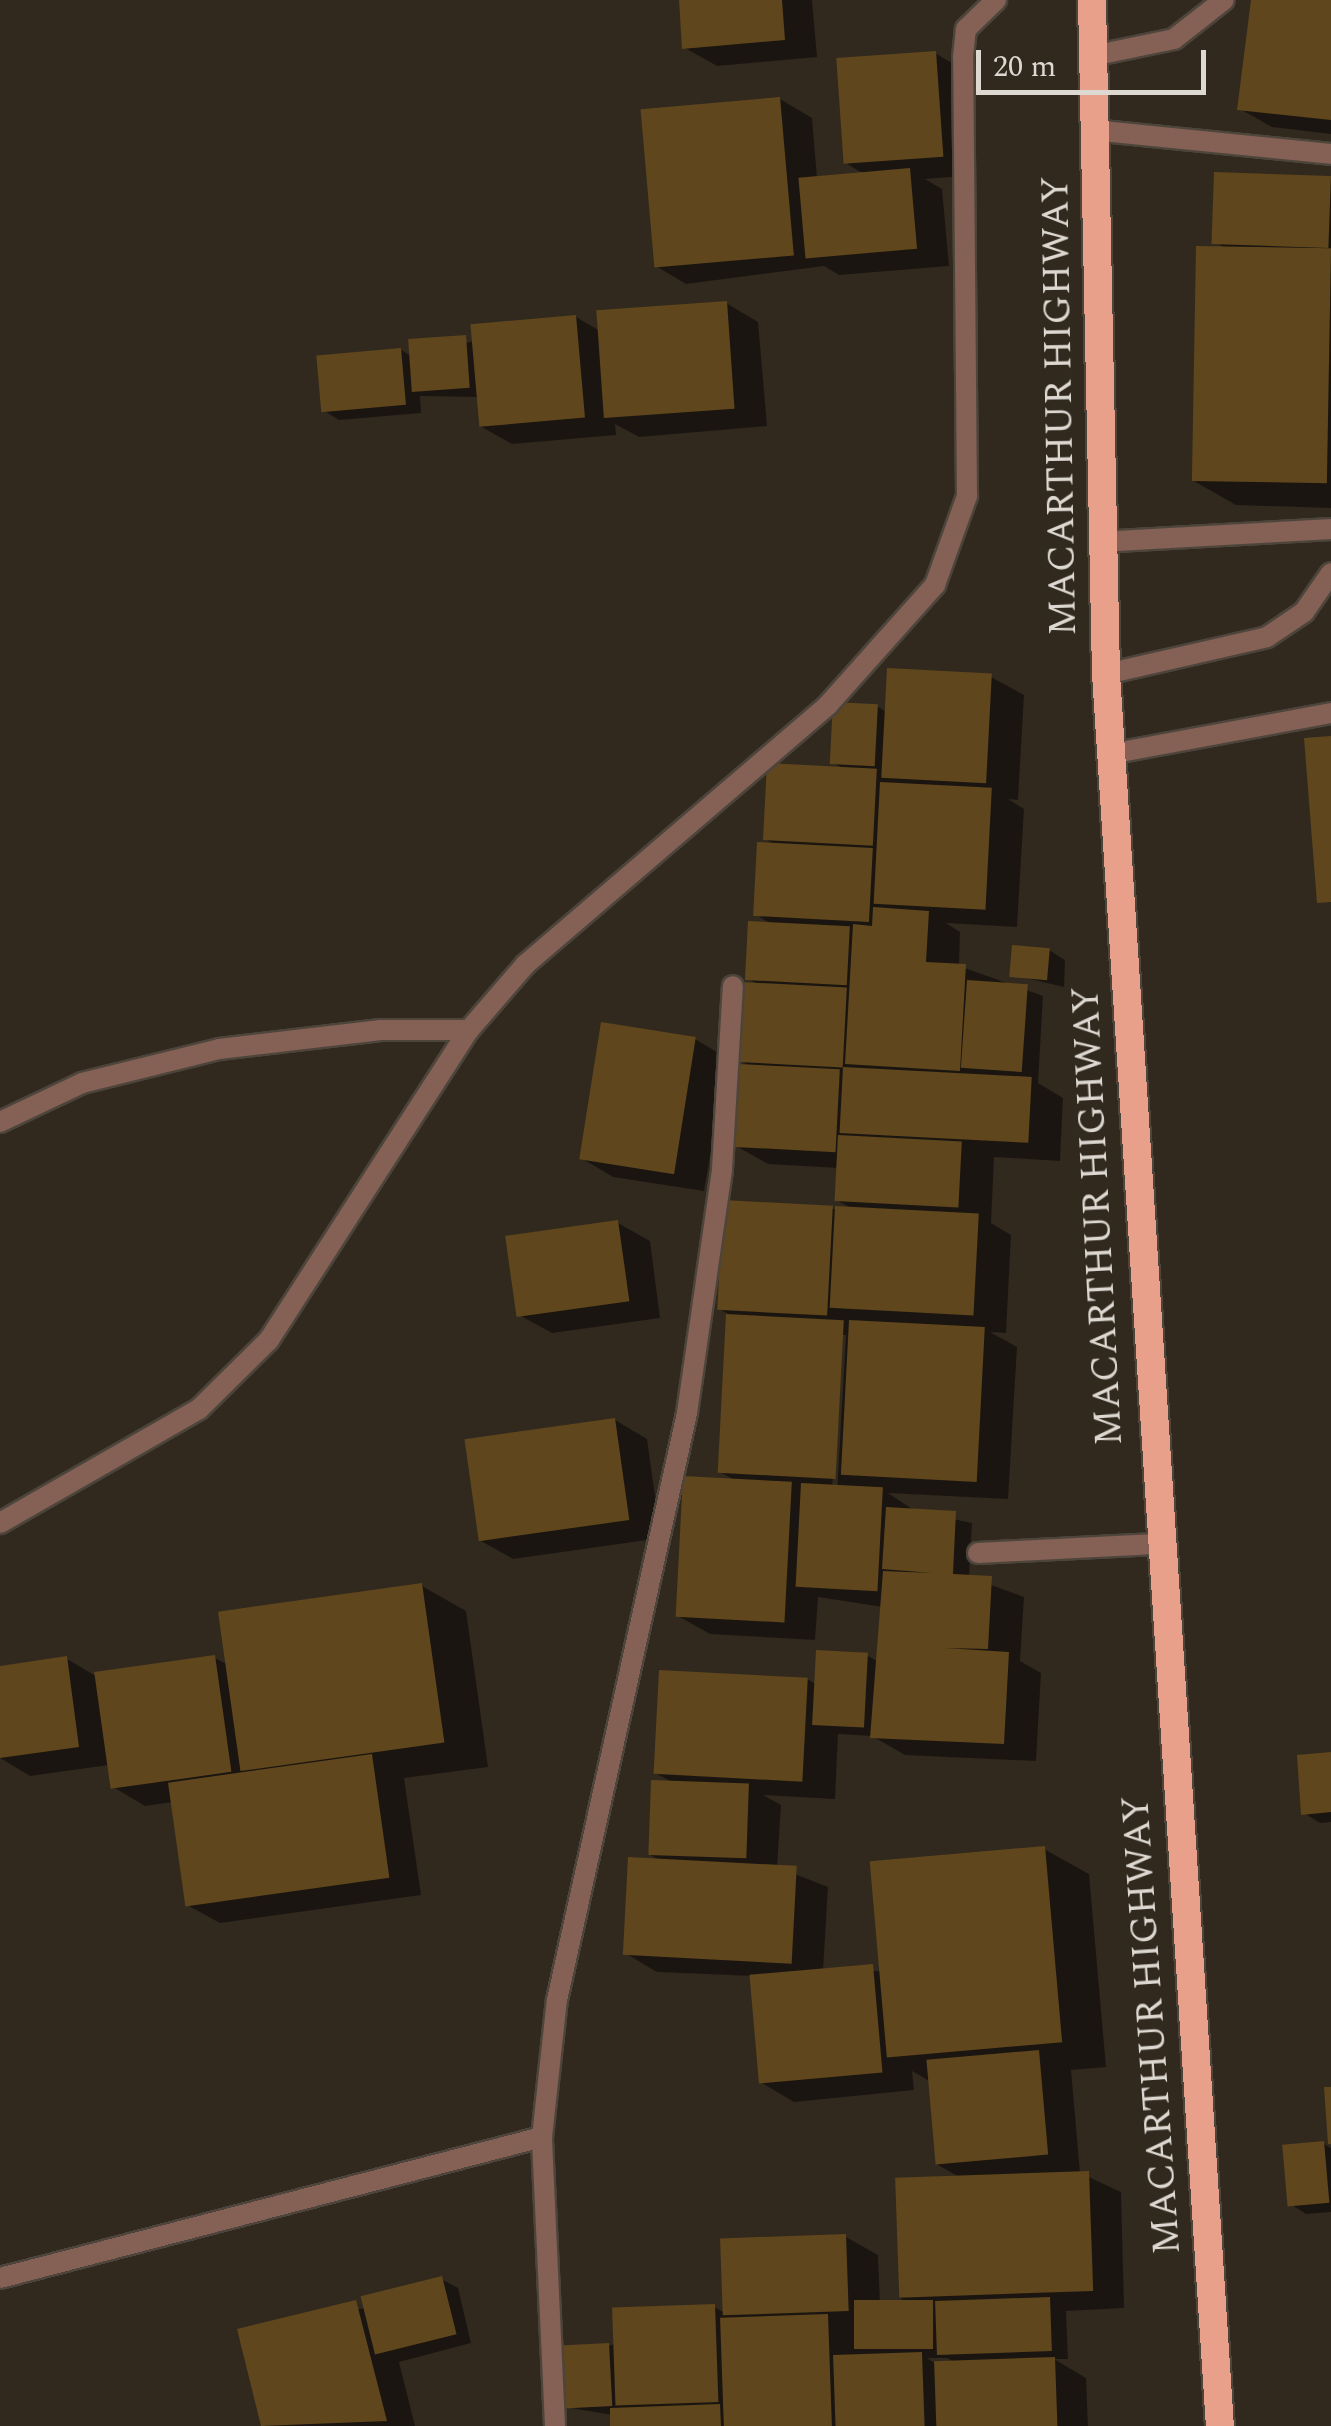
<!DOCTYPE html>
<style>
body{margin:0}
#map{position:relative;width:1331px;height:2426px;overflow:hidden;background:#31291e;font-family:Spectral,serif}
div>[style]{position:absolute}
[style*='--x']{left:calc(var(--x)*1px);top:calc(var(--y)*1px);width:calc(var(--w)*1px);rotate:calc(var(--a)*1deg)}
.shadow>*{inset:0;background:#0007}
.building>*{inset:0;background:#5f461c;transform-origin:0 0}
.roads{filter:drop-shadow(2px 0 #4d453b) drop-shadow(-2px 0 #4d453b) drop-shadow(0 2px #4d453b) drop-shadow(0 -2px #4d453b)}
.service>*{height:20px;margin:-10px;padding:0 10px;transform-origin:10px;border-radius:10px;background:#846055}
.minor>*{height:20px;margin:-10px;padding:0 10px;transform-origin:10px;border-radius:10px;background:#846055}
.trunk>*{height:28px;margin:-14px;padding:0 14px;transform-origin:14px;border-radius:14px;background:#e8a08a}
span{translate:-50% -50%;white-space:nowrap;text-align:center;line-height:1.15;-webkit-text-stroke:8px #31291e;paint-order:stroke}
.street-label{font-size:38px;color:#ddd8d1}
.scale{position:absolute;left:976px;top:50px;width:230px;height:45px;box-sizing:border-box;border:5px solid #ddd8d1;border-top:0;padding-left:12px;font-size:30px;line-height:35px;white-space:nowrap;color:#ddd8d1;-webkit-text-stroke:8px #31291e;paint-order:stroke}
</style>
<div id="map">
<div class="shadow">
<i style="clip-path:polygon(681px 0,812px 0,817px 57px,717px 66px,685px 48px)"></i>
<i style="clip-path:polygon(1253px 0,1331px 0,1331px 134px,1272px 127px,1240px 109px)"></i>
<i style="clip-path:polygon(935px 53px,967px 72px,975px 175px,925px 179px,942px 189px,949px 266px,839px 275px,824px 266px,686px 284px,654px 265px,780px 99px,812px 118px,817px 178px,864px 174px,847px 164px)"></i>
<i style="clip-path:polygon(1331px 178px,1331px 508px,1236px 505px,1192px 480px,1227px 249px,1215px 242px)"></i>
<i style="clip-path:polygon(726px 303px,758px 322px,767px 426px,639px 437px,615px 424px,616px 435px,512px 444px,480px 426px,478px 397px,420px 396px,421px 413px,339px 420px,323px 410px,401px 350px,411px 356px,576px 317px,600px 331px)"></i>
<i style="clip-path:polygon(evenodd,991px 677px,1024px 695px,1018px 800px,1008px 799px,1024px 809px,1017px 927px,946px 923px,960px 932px,959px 966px,1043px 996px,1038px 1083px,1063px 1098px,1060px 1161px,994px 1157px,991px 1223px,1011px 1235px,1006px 1333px,990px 1332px,1017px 1347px,1008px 1499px,888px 1493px,915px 1511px,972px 1523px,969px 1577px,1024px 1597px,1020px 1661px,1041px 1673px,1036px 1761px,905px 1755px,872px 1736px,838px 1734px,835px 1799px,763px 1795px,781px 1805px,777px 1867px,828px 1887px,823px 1971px,882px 1971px,1044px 1849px,1089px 1874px,1106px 2067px,1071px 2070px,1080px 2173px,1121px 2192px,1124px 2308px,1066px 2311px,1068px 2359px,1054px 2359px,1086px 2378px,1088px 2426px,613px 2426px,612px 2415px,560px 2406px,609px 2346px,714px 2307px,725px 2313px,846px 2237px,878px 2255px,880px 2304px,910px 2304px,900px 2298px,959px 2177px,938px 2165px,931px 2082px,912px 2071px,914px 2090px,794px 2102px,762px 2083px,753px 1976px,657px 1972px,625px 1953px,661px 1861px,649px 1854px,674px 1783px,655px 1773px,807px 1679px,816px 1684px,868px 1656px,879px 1662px,883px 1607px,818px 1597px,815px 1640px,710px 1634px,678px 1616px,736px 1481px,720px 1472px,728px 1314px,718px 1308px,832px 1209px,853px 1209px,836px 1200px,838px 1168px,768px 1164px,736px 1146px,751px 1067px,739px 1060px,759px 985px,747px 978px,772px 924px,756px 915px,776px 845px,765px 839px,845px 770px,832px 762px,877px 706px,886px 712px,991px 677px,841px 1335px,846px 1335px,837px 1493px,832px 1492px,841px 1335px,991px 677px,927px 2358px,947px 2358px,956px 2363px,936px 2364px,927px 2358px)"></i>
<i style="clip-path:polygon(1049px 950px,1065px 960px,1064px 987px,1013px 975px)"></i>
<i style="clip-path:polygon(695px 1039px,727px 1058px,704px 1191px,613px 1177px,581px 1158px)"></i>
<i style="clip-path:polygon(618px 1223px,650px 1241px,660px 1318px,552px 1333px,519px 1315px)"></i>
<i style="clip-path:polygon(615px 1420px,647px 1439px,661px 1538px,513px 1559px,481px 1541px)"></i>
<i style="clip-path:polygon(422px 1586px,466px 1611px,488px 1767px,404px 1778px,421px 1895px,220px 1923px,187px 1905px,173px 1802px,145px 1806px,113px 1787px,109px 1765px,30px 1776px,0 1758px,0 1668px,67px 1659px,94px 1675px,215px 1658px,228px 1665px)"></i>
<i style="clip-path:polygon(1331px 1755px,1331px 1822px,1320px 1823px,1304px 1813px)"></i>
<i style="clip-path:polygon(1331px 2089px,1331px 2212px,1306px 2214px,1290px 2204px,1324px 2144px,1331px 2148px)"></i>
<i style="clip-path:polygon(441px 2279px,458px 2288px,471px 2343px,399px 2362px,415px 2426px,264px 2426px,240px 2331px,365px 2308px)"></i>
</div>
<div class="building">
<i style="clip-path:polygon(679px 0,782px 0,785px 40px,682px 49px)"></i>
<i style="clip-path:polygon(1251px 0,1331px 0,1331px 120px,1237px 110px)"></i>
<i style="left:936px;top:51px;width:106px;height:100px;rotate:86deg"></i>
<i style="left:780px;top:97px;width:159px;height:140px;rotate:85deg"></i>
<i style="left:910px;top:168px;width:81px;height:112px;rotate:85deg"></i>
<i style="left:1214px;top:172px;width:117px;height:72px;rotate:2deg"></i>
<i style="left:1196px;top:246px;width:135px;height:235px;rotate:1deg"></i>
<i style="left:727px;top:301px;width:108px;height:131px;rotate:86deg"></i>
<i style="left:576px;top:315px;width:103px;height:106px;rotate:85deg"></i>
<i style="left:466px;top:335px;width:53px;height:58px;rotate:86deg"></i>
<i style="left:401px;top:348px;width:57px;height:85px;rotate:85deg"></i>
<i style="left:887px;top:668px;width:105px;height:110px;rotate:3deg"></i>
<i style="left:833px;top:702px;width:45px;height:62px;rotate:3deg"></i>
<i style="clip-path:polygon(1331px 736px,1331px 902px,1317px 903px,1304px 738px)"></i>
<i style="left:767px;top:763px;width:110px;height:77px;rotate:3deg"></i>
<i style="left:880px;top:782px;width:112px;height:122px;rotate:3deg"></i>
<i style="left:757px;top:842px;width:116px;height:74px;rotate:3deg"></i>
<i style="clip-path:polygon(873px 907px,929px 911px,926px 962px,966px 964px,960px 1071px,845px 1064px,853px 924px,872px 926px)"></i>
<i style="left:748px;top:921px;width:102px;height:59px;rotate:3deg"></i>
<i style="left:1012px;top:945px;width:38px;height:32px;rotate:5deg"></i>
<i style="left:967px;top:980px;width:61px;height:88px;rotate:4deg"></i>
<i style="left:741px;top:982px;width:106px;height:80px;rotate:3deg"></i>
<i style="left:601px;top:1022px;width:96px;height:139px;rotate:9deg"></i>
<i style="left:738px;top:1064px;width:102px;height:83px;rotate:3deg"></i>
<i style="left:843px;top:1067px;width:189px;height:66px;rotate:3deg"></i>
<i style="left:838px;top:1135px;width:124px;height:66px;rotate:3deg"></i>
<i style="left:723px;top:1200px;width:110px;height:110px;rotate:3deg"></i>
<i style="left:835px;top:1206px;width:144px;height:102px;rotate:3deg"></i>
<i style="left:618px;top:1220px;width:82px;height:114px;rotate:82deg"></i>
<i style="left:726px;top:1314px;width:118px;height:159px;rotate:3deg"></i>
<i style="left:849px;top:1320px;width:136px;height:155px;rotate:3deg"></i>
<i style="left:615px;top:1418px;width:103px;height:152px;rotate:82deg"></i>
<i style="left:683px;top:1476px;width:109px;height:141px;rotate:3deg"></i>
<i style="left:801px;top:1483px;width:82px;height:104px;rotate:3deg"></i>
<i style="clip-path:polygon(886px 1507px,956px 1511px,953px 1574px,992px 1576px,988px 1649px,945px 1648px,1009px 1652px,1004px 1744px,870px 1738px,883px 1571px,932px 1573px,882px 1569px)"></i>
<i style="left:422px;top:1583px;width:161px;height:206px;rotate:82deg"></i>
<i style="left:816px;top:1650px;width:52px;height:75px;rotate:3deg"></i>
<i style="left:215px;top:1655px;width:118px;height:122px;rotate:82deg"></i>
<i style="clip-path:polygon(67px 1656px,79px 1747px,0 1758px,0 1666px)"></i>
<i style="left:659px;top:1670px;width:149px;height:104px;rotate:3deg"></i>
<i style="clip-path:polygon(1331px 1752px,1331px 1812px,1301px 1815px,1297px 1755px)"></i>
<i style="left:372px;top:1754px;width:125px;height:206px;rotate:82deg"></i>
<i style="left:651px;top:1780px;width:98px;height:75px;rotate:2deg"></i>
<i style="left:1045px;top:1846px;width:197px;height:176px;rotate:85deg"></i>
<i style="left:628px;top:1857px;width:169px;height:98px;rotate:3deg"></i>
<i style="left:873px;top:1964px;width:109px;height:124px;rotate:85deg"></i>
<i style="left:1039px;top:2050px;width:105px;height:113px;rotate:85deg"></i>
<i style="clip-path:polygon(1324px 2087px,1331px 2087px,1331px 2144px,1328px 2144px)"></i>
<i style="left:1324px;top:2141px;width:62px;height:42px;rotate:85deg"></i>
<i style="left:1089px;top:2171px;width:120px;height:194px;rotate:88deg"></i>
<i style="left:846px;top:2234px;width:77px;height:126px;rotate:88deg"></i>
<i style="left:442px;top:2276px;width:60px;height:84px;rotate:76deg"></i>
<i style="left:1050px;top:2297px;width:54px;height:115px;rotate:88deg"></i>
<i style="clip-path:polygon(356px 2300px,387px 2421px,261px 2426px,237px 2329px)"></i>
<i style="left:933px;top:2300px;width:49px;height:79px;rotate:90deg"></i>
<i style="left:715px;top:2304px;width:98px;height:103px;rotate:88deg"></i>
<i style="left:828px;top:2314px;width:112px;height:108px;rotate:88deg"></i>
<i style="left:609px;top:2343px;width:63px;height:54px;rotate:87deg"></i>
<i style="left:922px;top:2352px;width:74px;height:89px;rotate:88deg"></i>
<i style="left:1055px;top:2357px;width:69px;height:121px;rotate:88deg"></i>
<i style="clip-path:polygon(720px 2404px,721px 2426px,610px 2426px,610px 2408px)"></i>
</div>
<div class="roads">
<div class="service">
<i style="--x:1100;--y:542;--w:231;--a:-3.2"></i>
<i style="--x:1106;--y:674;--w:165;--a:-12.9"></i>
<i style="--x:1267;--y:637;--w:45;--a:-34"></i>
<i style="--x:1304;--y:612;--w:47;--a:-55.3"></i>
<i style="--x:1110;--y:754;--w:225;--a:-10.5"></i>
<i style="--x:0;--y:1122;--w:91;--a:-25.4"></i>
<i style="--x:82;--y:1083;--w:141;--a:-13.9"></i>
<i style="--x:219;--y:1049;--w:163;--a:-6.7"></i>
<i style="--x:381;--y:1030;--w:88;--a:0"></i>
<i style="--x:0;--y:1523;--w:229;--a:-29.8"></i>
<i style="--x:199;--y:1409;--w:98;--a:-44.6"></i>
<i style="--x:269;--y:1340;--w:369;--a:-57.2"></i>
<i style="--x:469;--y:1030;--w:87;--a:-49.2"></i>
<i style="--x:526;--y:964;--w:398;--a:-40.6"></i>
<i style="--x:828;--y:705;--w:161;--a:-48.3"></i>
<i style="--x:935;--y:585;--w:95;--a:-70.2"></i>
<i style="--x:967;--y:496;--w:439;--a:-90.5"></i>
<i style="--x:963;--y:57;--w:28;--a:-84"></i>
<i style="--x:966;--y:29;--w:42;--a:-44"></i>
<i style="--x:978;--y:1553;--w:178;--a:-2.9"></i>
<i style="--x:0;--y:2278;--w:560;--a:-14.58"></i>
</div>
<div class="minor">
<i style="--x:1092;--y:56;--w:84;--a:-11.7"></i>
<i style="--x:1174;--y:39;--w:63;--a:-38"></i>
<i style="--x:1092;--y:130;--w:240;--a:5.7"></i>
<i style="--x:555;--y:2426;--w:289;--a:-92.6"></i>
<i style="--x:542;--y:2137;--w:138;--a:-83.8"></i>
<i style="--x:557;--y:2000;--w:601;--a:-77.51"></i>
<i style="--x:687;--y:1413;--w:246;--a:-81.8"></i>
<i style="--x:722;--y:1169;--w:183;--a:-86.6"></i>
</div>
<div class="trunk">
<i style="--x:1092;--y:0;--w:674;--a:88.81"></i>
<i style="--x:1106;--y:674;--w:1756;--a:86.28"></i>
</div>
</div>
<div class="street-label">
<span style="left:1061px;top:406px;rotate:-91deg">MACARTHUR HIGHWAY</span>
<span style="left:1099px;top:1216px;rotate:-93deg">MACARTHUR HIGHWAY</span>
<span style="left:1153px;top:2025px;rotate:-94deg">MACARTHUR HIGHWAY</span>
</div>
<div class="scale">20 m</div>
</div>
